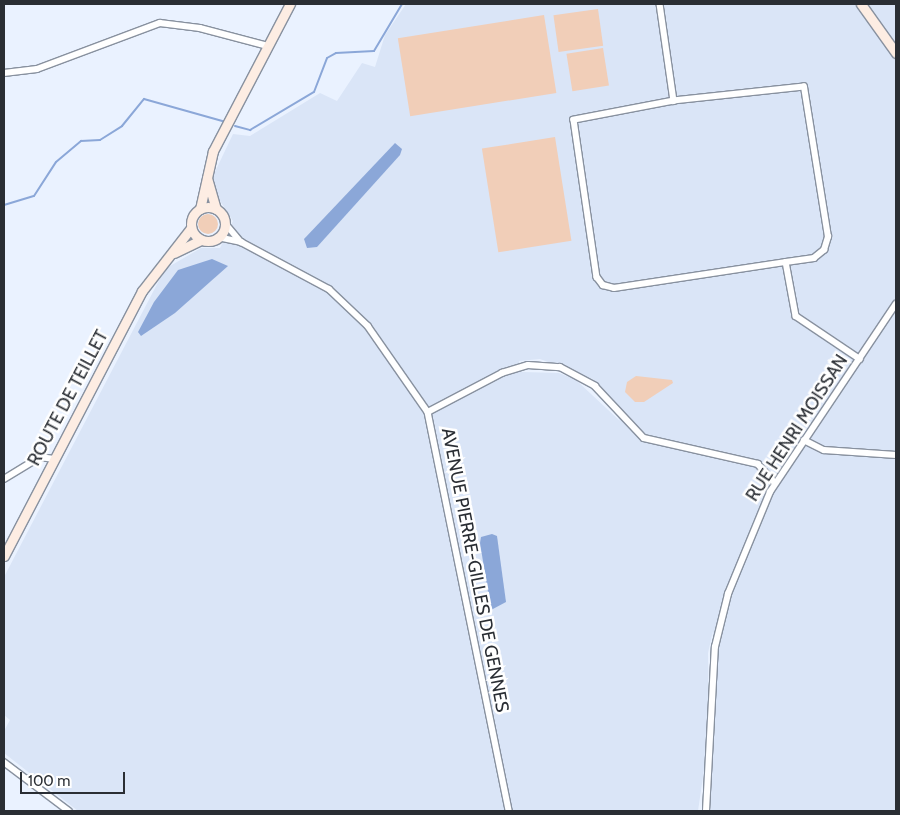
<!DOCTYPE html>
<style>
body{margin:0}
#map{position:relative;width:900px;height:815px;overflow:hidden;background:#eaf2ff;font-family:Cabin,sans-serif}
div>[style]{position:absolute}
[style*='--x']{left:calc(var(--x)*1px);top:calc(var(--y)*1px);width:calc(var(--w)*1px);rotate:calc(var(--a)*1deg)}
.built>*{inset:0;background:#dae5f7}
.green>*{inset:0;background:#f1ceb8;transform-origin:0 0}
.round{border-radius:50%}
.water>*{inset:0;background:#8ba7d8}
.stream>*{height:2px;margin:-1px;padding:0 1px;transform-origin:1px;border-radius:1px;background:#8ba7d8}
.roads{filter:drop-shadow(1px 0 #88919f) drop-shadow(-1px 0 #88919f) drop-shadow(0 1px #88919f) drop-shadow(0 -1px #88919f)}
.street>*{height:5.5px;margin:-2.75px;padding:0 2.75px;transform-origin:2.75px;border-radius:2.75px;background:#fff}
.secondary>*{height:9px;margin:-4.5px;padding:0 4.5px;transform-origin:4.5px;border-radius:4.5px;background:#fdede3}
.secondary>.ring{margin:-4.5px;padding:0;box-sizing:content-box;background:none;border:9px solid #fdede3;border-radius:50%}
span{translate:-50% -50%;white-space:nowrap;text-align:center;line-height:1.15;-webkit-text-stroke:5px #fff;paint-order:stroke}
.street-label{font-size:18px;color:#2a2e34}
.frame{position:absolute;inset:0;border:5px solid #2a2e34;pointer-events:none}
.scale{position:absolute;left:20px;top:772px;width:105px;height:22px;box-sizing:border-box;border:2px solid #2a2e34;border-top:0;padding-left:6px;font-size:15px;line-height:18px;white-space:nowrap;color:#2a2e34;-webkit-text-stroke:4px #fff;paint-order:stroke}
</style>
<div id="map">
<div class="built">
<i style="clip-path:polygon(evenodd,406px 4px,896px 4px,896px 811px,708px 811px,713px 631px,708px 653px,709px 736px,698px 811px,78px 811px,4px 753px,4px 731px,10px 720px,4px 715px,4px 577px,165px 269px,201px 248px,220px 248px,233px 221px,213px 190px,213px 176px,233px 134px,250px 136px,320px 93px,337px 101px,362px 63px,375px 67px,385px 35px,406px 4px,540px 359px,593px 379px,620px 421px,576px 380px,559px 373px,522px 372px,519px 361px,540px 359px)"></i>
</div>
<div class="green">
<i style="left:598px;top:9px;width:37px;height:45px;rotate:82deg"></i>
<i style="left:544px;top:15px;width:79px;height:148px;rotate:81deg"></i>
<i style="left:603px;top:48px;width:38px;height:37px;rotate:81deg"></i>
<i style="left:555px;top:137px;width:105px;height:74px;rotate:81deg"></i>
<i class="round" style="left:198px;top:214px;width:20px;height:20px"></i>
<i style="clip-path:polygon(636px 376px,672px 380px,673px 383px,644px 402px,635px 402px,625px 392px,627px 382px)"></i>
</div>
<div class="water">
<i style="clip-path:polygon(395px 143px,402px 149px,400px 155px,317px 247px,307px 248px,304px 239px)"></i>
<i style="clip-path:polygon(212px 259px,228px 266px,175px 313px,141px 336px,138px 332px,154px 302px,178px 270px)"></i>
<i style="clip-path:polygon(492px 534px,497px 536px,506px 602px,491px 610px,480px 543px,481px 537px)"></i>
</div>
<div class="stream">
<i style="--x:235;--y:126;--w:16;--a:15"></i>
<i style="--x:250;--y:130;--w:74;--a:-30.7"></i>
<i style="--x:314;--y:92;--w:36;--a:-69"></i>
<i style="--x:327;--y:58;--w:10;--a:-29"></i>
<i style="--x:336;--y:53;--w:38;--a:-3"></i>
<i style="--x:374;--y:51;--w:55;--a:-59.2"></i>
<i style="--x:4;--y:205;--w:31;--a:-17"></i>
<i style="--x:34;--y:196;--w:40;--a:-57.1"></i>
<i style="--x:56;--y:162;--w:33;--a:-40"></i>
<i style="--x:81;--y:141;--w:19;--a:-3"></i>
<i style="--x:100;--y:140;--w:26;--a:-32"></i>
<i style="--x:122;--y:126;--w:35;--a:-51"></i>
<i style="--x:144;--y:99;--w:85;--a:15.7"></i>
</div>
<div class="roads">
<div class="street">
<i style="--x:660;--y:4;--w:98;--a:81.8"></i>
<i style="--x:4;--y:73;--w:33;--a:-7"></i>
<i style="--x:37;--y:69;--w:131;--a:-20.5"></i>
<i style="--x:160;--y:23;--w:40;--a:7.1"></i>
<i style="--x:200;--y:28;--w:70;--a:14.8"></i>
<i style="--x:225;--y:223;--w:25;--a:50"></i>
<i style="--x:218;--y:237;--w:24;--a:12"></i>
<i style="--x:241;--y:242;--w:100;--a:28.1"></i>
<i style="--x:329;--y:289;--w:54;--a:43.5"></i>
<i style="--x:368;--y:326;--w:105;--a:55.1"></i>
<i style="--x:428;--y:412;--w:407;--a:78.5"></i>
<i style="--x:786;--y:262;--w:28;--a:-8"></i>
<i style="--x:814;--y:258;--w:13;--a:-39"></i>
<i style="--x:824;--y:250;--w:14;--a:-73"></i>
<i style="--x:828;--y:237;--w:152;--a:-99.1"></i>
<i style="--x:804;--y:87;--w:131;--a:173.9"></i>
<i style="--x:674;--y:101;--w:102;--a:169.2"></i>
<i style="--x:574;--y:120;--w:159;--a:81.7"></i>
<i style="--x:597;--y:277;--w:10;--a:53"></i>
<i style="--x:603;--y:285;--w:11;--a:15"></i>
<i style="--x:614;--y:288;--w:174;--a:-8.6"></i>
<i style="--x:786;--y:262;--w:55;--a:79.5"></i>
<i style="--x:796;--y:316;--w:77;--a:33.9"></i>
<i style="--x:428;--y:412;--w:84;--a:-27.8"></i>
<i style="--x:502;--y:373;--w:27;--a:-17"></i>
<i style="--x:528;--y:365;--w:32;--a:4"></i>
<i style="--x:560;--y:367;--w:40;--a:28"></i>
<i style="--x:595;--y:386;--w:71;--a:46.7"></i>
<i style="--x:644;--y:438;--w:117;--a:12.8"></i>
<i style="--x:758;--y:464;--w:25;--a:48"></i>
<i style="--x:804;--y:440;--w:22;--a:27"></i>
<i style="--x:824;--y:450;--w:72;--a:4"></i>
<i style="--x:4;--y:479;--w:42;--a:-31.4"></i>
<i style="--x:40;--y:457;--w:14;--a:8"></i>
<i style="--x:4;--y:762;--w:81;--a:37"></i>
<i style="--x:706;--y:811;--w:164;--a:-86.9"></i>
<i style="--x:715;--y:647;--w:55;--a:-76.2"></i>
<i style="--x:728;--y:594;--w:110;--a:-67.6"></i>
<i style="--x:770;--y:492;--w:226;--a:-56.2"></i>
</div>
<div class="secondary">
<i style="--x:861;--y:4;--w:60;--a:54.5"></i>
<i style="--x:207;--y:178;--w:32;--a:74"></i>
<i class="ring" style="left:191px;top:207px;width:25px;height:25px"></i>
<i style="--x:200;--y:209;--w:59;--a:-77.4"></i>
<i style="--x:213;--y:151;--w:166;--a:-62.4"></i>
<i style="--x:174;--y:253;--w:30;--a:-26"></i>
<i style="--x:4;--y:556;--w:299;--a:-62.5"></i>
<i style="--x:142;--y:291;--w:80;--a:-52.1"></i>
</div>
</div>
<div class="street-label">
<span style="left:68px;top:398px;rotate:-62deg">ROUTE DE TEILLET</span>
<span style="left:797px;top:428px;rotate:-57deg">RUE HENRI MOISSAN</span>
<span style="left:475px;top:570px;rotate:79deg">AVENUE PIERRE-GILLES DE GENNES</span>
</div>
<div class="frame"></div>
<div class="scale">100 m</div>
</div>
